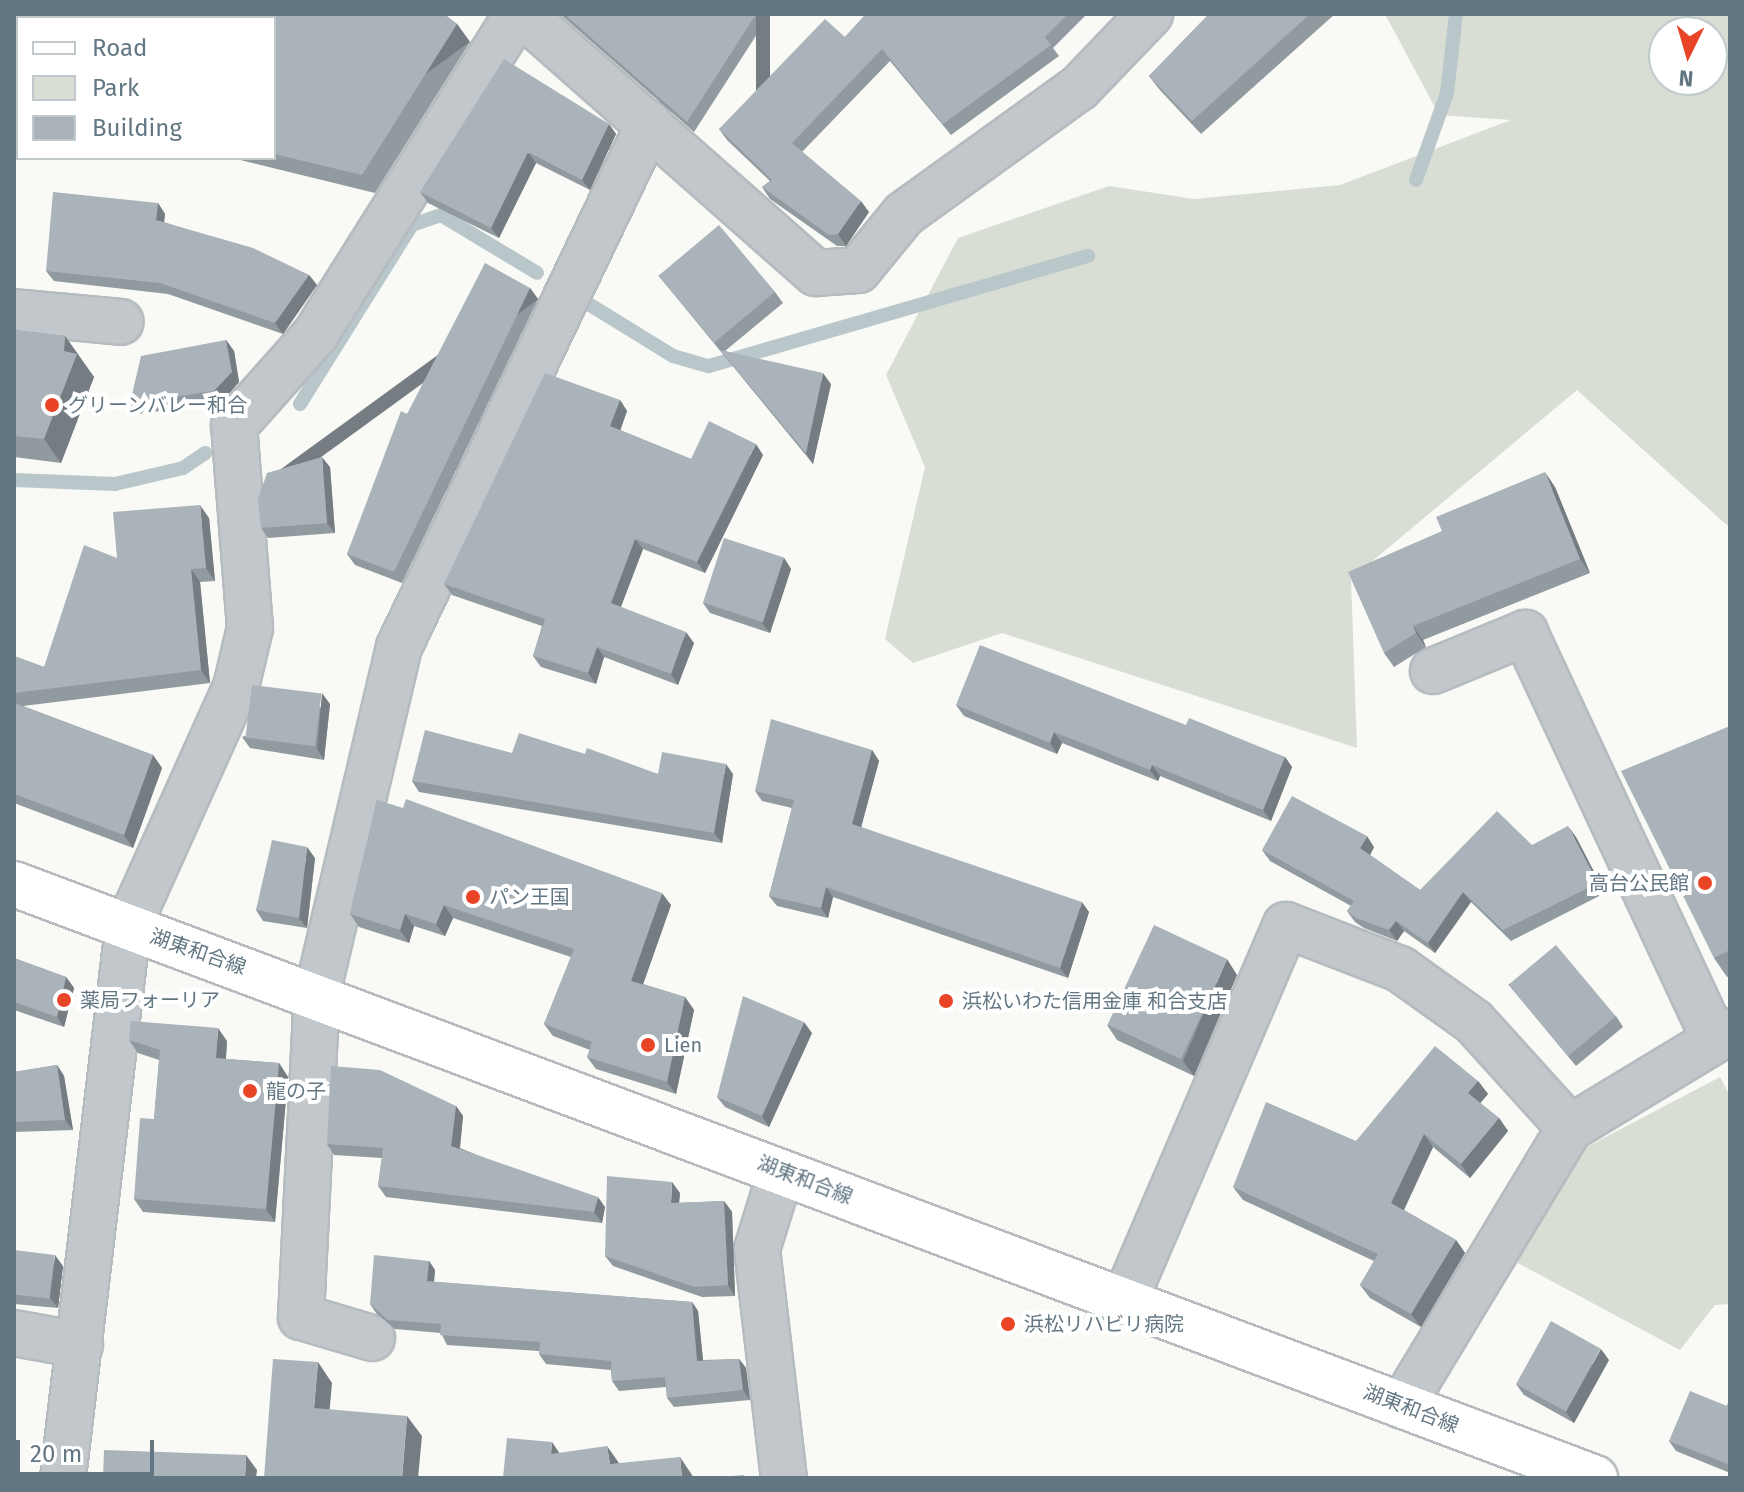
<!DOCTYPE html>
<meta charset="utf-8">
<style>
body{margin:0}
#map{position:relative;width:1744px;height:1492px;overflow:hidden;background:#f9f9f6;font-family:"Fira Sans","Noto Sans JP",sans-serif}
div>[style]{position:absolute}
[style*='--x']{left:calc(var(--x)*1px);top:calc(var(--y)*1px);width:calc(var(--w)*1px);rotate:calc(var(--a)*1deg)}
.green>*{inset:0;background:#d9ded5}
.stream>*{height:14px;margin:-7px;padding:0 7px;transform-origin:7px;border-radius:7px;background:#b9c7ca}
.roads{filter:drop-shadow(2px 0 #b5bbbf) drop-shadow(-2px 0 #b5bbbf) drop-shadow(0 2px #b5bbbf) drop-shadow(0 -2px #b5bbbf)}
.minor>*{height:44px;margin:-22px;padding:0 22px;transform-origin:22px;border-radius:22px;background:#c2c7cb}
.major>*{height:44px;margin:-22px;padding:0 22px;transform-origin:22px;border-radius:22px;background:#fff}
.wall>*{inset:0;background:#919a9f}
.shaded-wall>*{inset:0;background:#767d82;transform-origin:0 0}
.building>*{inset:0;background:#a9b3b9;transform-origin:0 0}
.dots>*{width:22px;height:22px;translate:-50% -50%;box-sizing:border-box;border:4px solid #fff;border-radius:50%}
span{translate:-50% -50%;white-space:nowrap;text-align:center;line-height:1.15;-webkit-text-stroke:8px #fff;paint-order:stroke}
.poi-label{font-size:20px;color:#637783}
.left{translate:0 -50%;text-align:left}
.right{translate:-100% -50%;text-align:right}
.street-label{font-size:20px;color:#637783}
.frame{position:absolute;inset:0;border:16px solid #637783;pointer-events:none}
.legend{position:absolute;left:16px;top:16px;width:260px;height:144px;box-sizing:border-box;background:#fff;border:2px solid #c1c9cd;margin:0;padding:10px 14px;list-style:none;font-size:24px;color:#637783}
.legend li{display:flex;align-items:center;gap:16px;height:40px}
.legend b{width:40px;border:2px solid #c1c9cd}
.north{position:absolute;left:1648px;top:16px;width:80px;height:80px;box-sizing:border-box;background:#fff;border:2px solid #c1c9cd;border-radius:50%;rotate:185deg;font-size:22px;font-weight:700;line-height:32px;text-align:center;color:#637783}
.north::after{content:'';display:block;margin:auto;width:28px;height:36px;background:#ea4426;clip-path:polygon(50% 0,100% 100%,50% 72%,0 100%)}
.scale{position:absolute;left:16px;top:1440px;width:138px;height:36px;box-sizing:border-box;border:4px solid #637783;border-top:0;padding-left:10px;font-size:24px;line-height:28px;white-space:nowrap;color:#637783;-webkit-text-stroke:6px #fff;paint-order:stroke}
</style>
<div id="map">
<div class="green">
<i style="clip-path:polygon(evenodd,1385px 14px,1730px 14px,1730px 528px,1577px 390px,1351px 579px,1357px 748px,1002px 633px,913px 663px,885px 639px,925px 467px,886px 375px,958px 238px,1109px 186px,1194px 199px,1340px 185px,1511px 120px,1439px 115px,1385px 14px,1664px 32px,1712px 32px,1712px 80px,1664px 80px,1664px 32px)"></i>
<i style="clip-path:polygon(1720px 1077px,1730px 1096px,1730px 1304px,1715px 1305px,1680px 1350px,1514px 1261px,1579px 1151px)"></i>
</div>
<div class="stream">
<i style="--x:1416;--y:180;--w:92;--a:-70.4"></i>
<i style="--x:1447;--y:93;--w:80;--a:-83.5"></i>
<i style="--x:587;--y:303;--w:101;--a:31.6"></i>
<i style="--x:673;--y:356;--w:37;--a:16"></i>
<i style="--x:709;--y:366;--w:395;--a:-16.2"></i>
<i style="--x:300;--y:404;--w:211;--a:-58"></i>
<i style="--x:412;--y:225;--w:31;--a:-19"></i>
<i style="--x:441;--y:215;--w:112;--a:31.1"></i>
<i style="--x:14;--y:480;--w:101;--a:2.3"></i>
<i style="--x:115;--y:484;--w:70;--a:-13.2"></i>
<i style="--x:183;--y:468;--w:27;--a:-34"></i>
</div>
<div class="roads">
<div class="minor">
<i style="--x:522;--y:14;--w:392;--a:41.4"></i>
<i style="--x:816;--y:273;--w:42;--a:-4.1"></i>
<i style="--x:858;--y:270;--w:72;--a:-50.6"></i>
<i style="--x:904;--y:214;--w:216;--a:-35.8"></i>
<i style="--x:1079;--y:88;--w:103;--a:-46.2"></i>
<i style="--x:14;--y:312;--w:107;--a:5.3"></i>
<i style="--x:1433;--y:671;--w:100;--a:-22.4"></i>
<i style="--x:1525;--y:633;--w:445;--a:65"></i>
<i style="--x:781;--y:1172;--w:81;--a:107.3"></i>
<i style="--x:757;--y:1249;--w:231;--a:83.3"></i>
<i style="--x:1125;--y:1300;--w:408;--a:-66.8"></i>
<i style="--x:1286;--y:925;--w:122;--a:21.1"></i>
<i style="--x:1400;--y:969;--w:91;--a:35.6"></i>
<i style="--x:1474;--y:1022;--w:143;--a:47.8"></i>
<i style="--x:14;--y:1333;--w:67;--a:10.3"></i>
<i style="--x:372;--y:1338;--w:74;--a:-163.5"></i>
<i style="--x:301;--y:1317;--w:323;--a:-87.2"></i>
<i style="--x:317;--y:994;--w:357;--a:-76.7"></i>
<i style="--x:399;--y:647;--w:580;--a:-64.45"></i>
<i style="--x:1402;--y:1406;--w:325;--a:-58.9"></i>
<i style="--x:1570;--y:1128;--w:187;--a:-31.2"></i>
<i style="--x:63;--y:1478;--w:555;--a:-83.27"></i>
<i style="--x:128;--y:927;--w:263;--a:-65.8"></i>
<i style="--x:236;--y:687;--w:61;--a:-76.7"></i>
<i style="--x:250;--y:628;--w:203;--a:-94.5"></i>
<i style="--x:234;--y:426;--w:122;--a:-48.3"></i>
<i style="--x:315;--y:335;--w:379;--a:-57.8"></i>
</div>
<div class="major">
<i style="--x:14;--y:884;--w:1689;--a:20.59"></i>
</div>
</div>
<div class="wall">
<i style="clip-path:polygon(14px 14px,444px 14px,457px 24px,470px 42px,375px 193px,232px 158px,274px 158px,274px 18px,18px 18px,18px 81px,14px 80px)"></i>
<i style="clip-path:polygon(560px 14px,770px 14px,694px 132px)"></i>
<i style="clip-path:polygon(866px 14px,1087px 14px,1053px 48px,1059px 56px,951px 135px,890px 61px,802px 152px,869px 212px,846px 246px,837px 246px,770px 199px,762px 187px,770px 181px,727px 140px,719px 129px,845px 37px)"></i>
<i style="clip-path:polygon(1209px 14px,1335px 14px,1201px 134px,1159px 89px,1149px 76px)"></i>
<i style="clip-path:polygon(609px 124px,616px 134px,590px 190px,536px 163px,499px 238px,428px 203px,420px 192px)"></i>
<i style="clip-path:polygon(158px 203px,165px 214px,164px 222px,309px 275px,317px 285px,283px 334px,168px 294px,54px 281px,46px 271px)"></i>
<i style="clip-path:polygon(658px 275px,775px 292px,783px 303px,725px 351px,831px 384px,813px 464px)"></i>
<i style="clip-path:polygon(530px 288px,538px 299px,402px 583px,355px 565px,347px 554px,407px 414px)"></i>
<i style="clip-path:polygon(14px 330px,65px 336px,94px 377px,61px 463px,14px 457px)"></i>
<i style="clip-path:polygon(226px 340px,234px 351px,239px 382px,222px 402px,138px 414px,130px 403px)"></i>
<i style="clip-path:polygon(620px 400px,627px 411px,620px 430px,691px 459px,763px 455px,705px 573px,643px 549px,621px 607px,694px 643px,678px 685px,604px 657px,596px 684px,541px 667px,533px 656px,542px 626px,452px 595px,444px 584px)"></i>
<i style="clip-path:polygon(330px 467px,335px 533px,268px 538px,261px 528px)"></i>
<i style="clip-path:polygon(1555px 487px,1590px 573px,1423px 640px,1426px 647px,1394px 667px,1384px 653px)"></i>
<i style="clip-path:polygon(209px 518px,215px 581px,200px 582px,210px 683px,23px 706px,153px 755px,162px 768px,133px 848px,14px 803px,14px 656px,44px 667px,117px 558px)"></i>
<i style="clip-path:polygon(784px 558px,791px 569px,770px 633px,710px 613px,703px 603px)"></i>
<i style="clip-path:polygon(330px 704px,324px 760px,250px 748px,242px 737px)"></i>
<i style="clip-path:polygon(956px 705px,1285px 757px,1292px 767px,1271px 821px,1160px 776px,1158px 781px,1062px 743px,1057px 754px,964px 716px)"></i>
<i style="clip-path:polygon(1730px 726px,1730px 976px,1727px 977px,1714px 958px)"></i>
<i style="clip-path:polygon(872px 750px,879px 761px,861px 827px,1089px 912px,1068px 978px,833px 897px,828px 918px,777px 906px,769px 896px,792px 808px,762px 801px,755px 791px)"></i>
<i style="clip-path:polygon(512px 753px,585px 754px,658px 774px,733px 774px,722px 843px,419px 792px,412px 781px)"></i>
<i style="clip-path:polygon(377px 800px,671px 905px,643px 984px,685px 997px,694px 1010px,676px 1094px,596px 1069px,587px 1057px,590px 1050px,553px 1036px,544px 1024px,571px 957px,453px 918px,445px 936px,414px 926px,409px 943px,359px 927px,350px 914px)"></i>
<i style="clip-path:polygon(1576px 837px,1605px 893px,1511px 941px,1471px 902px,1435px 953px,1404px 931px,1397px 941px,1364px 928px,1355px 922px,1347px 911px,1351px 906px,1270px 861px,1262px 850px,1374px 847px,1370px 855px,1420px 890px,1532px 845px)"></i>
<i style="clip-path:polygon(315px 858px,307px 928px,263px 921px,256px 910px)"></i>
<i style="clip-path:polygon(14px 958px,66px 977px,74px 988px,64px 1027px,14px 1010px)"></i>
<i style="clip-path:polygon(1237px 975px,1194px 1076px,1117px 1040px,1107px 1025px)"></i>
<i style="clip-path:polygon(1508px 984px,1616px 1016px,1623px 1027px,1576px 1066px)"></i>
<i style="clip-path:polygon(812px 1033px,769px 1127px,725px 1107px,717px 1097px)"></i>
<i style="clip-path:polygon(129px 1040px,227px 1041px,226px 1059px,279px 1063px,288px 1077px,275px 1222px,143px 1212px,134px 1199px,154px 1119px,159px 1060px,138px 1053px)"></i>
<i style="clip-path:polygon(57px 1065px,64px 1076px,73px 1130px,14px 1132px,14px 1072px)"></i>
<i style="clip-path:polygon(1478px 1081px,1488px 1094px,1480px 1103px,1499px 1118px,1508px 1131px,1470px 1178px,1433px 1147px,1404px 1210px,1456px 1240px,1465px 1253px,1421px 1327px,1370px 1298px,1360px 1285px,1374px 1261px,1243px 1200px,1233px 1187px,1356px 1141px)"></i>
<i style="clip-path:polygon(456px 1106px,463px 1116px,460px 1148px,605px 1207px,602px 1223px,386px 1197px,378px 1186px,382px 1158px,334px 1155px,327px 1144px)"></i>
<i style="clip-path:polygon(680px 1193px,679px 1203px,724px 1201px,732px 1212px,735px 1296px,702px 1297px,613px 1266px,605px 1256px)"></i>
<i style="clip-path:polygon(14px 1250px,63px 1266px,58px 1308px,14px 1304px)"></i>
<i style="clip-path:polygon(429px 1261px,435px 1270px,434px 1282px,692px 1302px,698px 1311px,703px 1360px,739px 1359px,746px 1368px,750px 1400px,674px 1407px,667px 1398px,666px 1387px,619px 1391px,612px 1381px,611px 1370px,546px 1364px,539px 1354px,539px 1351px,447px 1345px,441px 1333px,395px 1329px,376px 1313px,370px 1304px)"></i>
<i style="clip-path:polygon(1609px 1360px,1574px 1423px,1524px 1395px,1516px 1384px)"></i>
<i style="clip-path:polygon(1730px 1397px,1730px 1473px,1676px 1451px,1669px 1441px,1727px 1406px)"></i>
</div>
<div class="shaded-wall">
<i style="left:756px;top:14px;width:14px;height:128px"></i>
<i style="left:457px;top:24px;width:22px;height:178px;rotate:54deg"></i>
<i style="clip-path:polygon(609px 124px,616px 134px,590px 190px,582px 180px)"></i>
<i style="clip-path:polygon(528px 152px,536px 163px,499px 238px,491px 228px)"></i>
<i style="clip-path:polygon(861px 201px,869px 212px,846px 246px,838px 234px)"></i>
<i style="clip-path:polygon(158px 203px,165px 214px,163px 230px,156px 220px)"></i>
<i style="clip-path:polygon(309px 275px,317px 285px,283px 334px,275px 323px)"></i>
<i style="left:530px;top:288px;width:14px;height:315px;rotate:54deg"></i>
<i style="clip-path:polygon(65px 336px,94px 377px,61px 463px,44px 439px,64px 351px)"></i>
<i style="clip-path:polygon(226px 340px,234px 351px,239px 382px,222px 402px,214px 391px)"></i>
<i style="clip-path:polygon(823px 373px,831px 384px,813px 464px,806px 453px)"></i>
<i style="clip-path:polygon(620px 400px,627px 411px,618px 437px,610px 426px)"></i>
<i style="clip-path:polygon(756px 444px,763px 455px,705px 573px,697px 562px)"></i>
<i style="clip-path:polygon(322px 457px,330px 467px,335px 533px,327px 523px)"></i>
<i style="clip-path:polygon(1545px 472px,1555px 487px,1590px 573px,1580px 559px)"></i>
<i style="clip-path:polygon(200px 505px,209px 518px,215px 581px,206px 568px)"></i>
<i style="clip-path:polygon(635px 539px,643px 549px,618px 614px,611px 603px)"></i>
<i style="clip-path:polygon(784px 558px,791px 569px,770px 633px,762px 623px)"></i>
<i style="clip-path:polygon(191px 569px,200px 582px,210px 683px,201px 670px)"></i>
<i style="clip-path:polygon(1413px 626px,1423px 640px,1426px 647px,1416px 633px)"></i>
<i style="clip-path:polygon(686px 632px,694px 643px,678px 685px,671px 674px)"></i>
<i style="clip-path:polygon(597px 647px,604px 657px,596px 684px,588px 673px)"></i>
<i style="clip-path:polygon(322px 693px,330px 704px,324px 760px,317px 749px)"></i>
<i style="clip-path:polygon(1054px 732px,1062px 743px,1057px 754px,1050px 743px)"></i>
<i style="clip-path:polygon(872px 750px,879px 761px,859px 835px,852px 824px)"></i>
<i style="clip-path:polygon(153px 755px,162px 768px,133px 848px,124px 835px)"></i>
<i style="clip-path:polygon(1285px 757px,1292px 767px,1271px 821px,1263px 810px)"></i>
<i style="clip-path:polygon(726px 764px,733px 774px,722px 843px,714px 833px)"></i>
<i style="clip-path:polygon(1152px 765px,1160px 776px,1158px 781px,1150px 770px)"></i>
<i style="clip-path:polygon(1568px 826px,1576px 837px,1605px 893px,1598px 883px)"></i>
<i style="clip-path:polygon(1367px 836px,1374px 847px,1368px 859px,1360px 848px)"></i>
<i style="clip-path:polygon(307px 847px,315px 858px,307px 928px,299px 918px)"></i>
<i style="clip-path:polygon(826px 887px,833px 897px,828px 918px,821px 908px)"></i>
<i style="clip-path:polygon(1463px 892px,1471px 902px,1435px 953px,1428px 943px)"></i>
<i style="clip-path:polygon(662px 893px,671px 905px,640px 993px,631px 981px)"></i>
<i style="clip-path:polygon(1082px 902px,1089px 912px,1068px 978px,1060px 968px)"></i>
<i style="clip-path:polygon(444px 905px,453px 918px,445px 936px,436px 924px)"></i>
<i style="clip-path:polygon(405px 914px,414px 926px,409px 943px,400px 930px)"></i>
<i style="clip-path:polygon(1396px 921px,1404px 931px,1397px 941px,1389px 930px)"></i>
<i style="clip-path:polygon(1227px 959px,1237px 975px,1194px 1076px,1183px 1061px)"></i>
<i style="clip-path:polygon(66px 977px,74px 988px,64px 1027px,57px 1017px)"></i>
<i style="clip-path:polygon(685px 997px,694px 1010px,676px 1094px,667px 1082px)"></i>
<i style="clip-path:polygon(804px 1022px,812px 1033px,769px 1127px,762px 1116px)"></i>
<i style="clip-path:polygon(218px 1028px,227px 1041px,225px 1071px,216px 1058px)"></i>
<i style="clip-path:polygon(279px 1063px,288px 1077px,275px 1222px,266px 1209px)"></i>
<i style="clip-path:polygon(57px 1065px,64px 1076px,73px 1130px,65px 1120px)"></i>
<i style="clip-path:polygon(1478px 1081px,1488px 1094px,1477px 1107px,1468px 1093px)"></i>
<i style="clip-path:polygon(456px 1106px,463px 1116px,459px 1156px,451px 1146px)"></i>
<i style="clip-path:polygon(1499px 1118px,1508px 1131px,1470px 1178px,1461px 1164px)"></i>
<i style="clip-path:polygon(1424px 1134px,1433px 1147px,1401px 1216px,1391px 1203px)"></i>
<i style="clip-path:polygon(672px 1182px,680px 1193px,678px 1214px,671px 1203px)"></i>
<i style="clip-path:polygon(598px 1197px,605px 1207px,602px 1223px,594px 1212px)"></i>
<i style="clip-path:polygon(724px 1201px,732px 1212px,735px 1296px,728px 1285px)"></i>
<i style="clip-path:polygon(1456px 1240px,1465px 1253px,1421px 1327px,1411px 1314px)"></i>
<i style="clip-path:polygon(55px 1255px,63px 1266px,58px 1308px,50px 1298px)"></i>
<i style="clip-path:polygon(429px 1261px,435px 1270px,433px 1291px,427px 1281px)"></i>
<i style="clip-path:polygon(692px 1302px,698px 1311px,704px 1370px,697px 1361px)"></i>
<i style="clip-path:polygon(1601px 1349px,1609px 1360px,1574px 1423px,1566px 1412px)"></i>
<i style="clip-path:polygon(739px 1359px,746px 1368px,750px 1400px,743px 1390px)"></i>
<i style="clip-path:polygon(318px 1362px,332px 1383px,328px 1428px,314px 1408px)"></i>
<i style="clip-path:polygon(407px 1416px,422px 1436px,418px 1478px,402px 1478px)"></i>
<i style="clip-path:polygon(552px 1442px,566px 1463px,551px 1454px)"></i>
<i style="clip-path:polygon(607px 1446px,621px 1466px,610px 1464px)"></i>
<i style="clip-path:polygon(246px 1455px,257px 1470px,256px 1478px,245px 1478px)"></i>
<i style="clip-path:polygon(680px 1457px,694px 1478px,682px 1478px)"></i>
</div>
<div class="building">
<i style="clip-path:polygon(14px 14px,444px 14px,457px 24px,362px 175px,274px 154px,274px 18px,18px 18px,18px 64px,14px 64px)"></i>
<i style="clip-path:polygon(564px 14px,756px 14px,687px 122px)"></i>
<i style="clip-path:polygon(866px 14px,1068px 14px,1045px 37px,1051px 45px,943px 124px,882px 49px,792px 143px,861px 201px,838px 234px,829px 235px,762px 187px,772px 180px,719px 129px,825px 19px,845px 37px)"></i>
<i style="clip-path:polygon(1209px 14px,1310px 14px,1192px 121px,1149px 76px)"></i>
<i style="clip-path:polygon(504px 59px,609px 124px,582px 180px,528px 152px,491px 228px,420px 192px)"></i>
<i style="clip-path:polygon(53px 192px,158px 203px,156px 220px,253px 248px,309px 275px,275px 323px,160px 283px,46px 271px)"></i>
<i style="left:719px;top:225px;width:87px;height:79px;rotate:50deg"></i>
<i style="clip-path:polygon(485px 263px,530px 288px,394px 572px,347px 554px,401px 411px,407px 414px)"></i>
<i style="clip-path:polygon(14px 330px,65px 336px,64px 351px,77px 354px,44px 439px,14px 436px)"></i>
<i style="clip-path:polygon(226px 340px,232px 372px,214px 391px,130px 403px,141px 356px)"></i>
<i style="clip-path:polygon(720px 350px,823px 373px,806px 453px)"></i>
<i style="clip-path:polygon(545px 373px,620px 400px,610px 426px,691px 459px,709px 421px,756px 444px,697px 562px,635px 539px,611px 603px,686px 632px,671px 674px,597px 647px,588px 673px,533px 656px,545px 619px,444px 584px)"></i>
<i style="clip-path:polygon(322px 457px,327px 523px,261px 528px,258px 499px,267px 473px)"></i>
<i style="clip-path:polygon(1545px 472px,1580px 559px,1413px 626px,1416px 633px,1384px 653px,1348px 572px,1442px 531px,1436px 517px)"></i>
<i style="clip-path:polygon(200px 505px,206px 568px,191px 569px,201px 670px,14px 693px,14px 656px,44px 667px,84px 545px,117px 558px,113px 512px)"></i>
<i style="left:724px;top:538px;width:63px;height:68px;rotate:18deg"></i>
<i style="clip-path:polygon(980px 645px,1186px 725px,1189px 718px,1285px 757px,1263px 810px,1152px 765px,1150px 770px,1054px 732px,1050px 743px,956px 705px)"></i>
<i style="left:252px;top:685px;width:70px;height:53px;rotate:7deg"></i>
<i style="clip-path:polygon(14px 703px,153px 755px,124px 835px,14px 794px)"></i>
<i style="clip-path:polygon(771px 719px,872px 750px,852px 824px,1082px 902px,1060px 968px,826px 887px,821px 908px,769px 896px,794px 800px,755px 791px)"></i>
<i style="clip-path:polygon(1730px 726px,1730px 950px,1714px 958px,1621px 771px)"></i>
<i style="clip-path:polygon(425px 730px,512px 753px,519px 733px,585px 754px,587px 748px,658px 774px,662px 752px,726px 764px,714px 833px,412px 781px)"></i>
<i style="clip-path:polygon(1292px 796px,1367px 836px,1360px 848px,1420px 890px,1497px 811px,1532px 845px,1568px 826px,1598px 883px,1503px 930px,1463px 892px,1428px 943px,1396px 921px,1389px 930px,1356px 918px,1347px 911px,1354px 901px,1262px 850px)"></i>
<i style="clip-path:polygon(406px 799px,662px 893px,631px 981px,685px 997px,667px 1082px,587px 1057px,592px 1042px,544px 1024px,574px 949px,444px 905px,436px 924px,405px 914px,400px 930px,350px 914px,377px 800px,403px 808px)"></i>
<i style="clip-path:polygon(272px 840px,307px 847px,299px 918px,256px 910px)"></i>
<i style="left:1154px;top:925px;width:81px;height:110px;rotate:25deg"></i>
<i style="left:1556px;top:945px;width:93px;height:62px;rotate:50deg"></i>
<i style="clip-path:polygon(14px 958px,66px 977px,57px 1017px,14px 1002px)"></i>
<i style="clip-path:polygon(743px 996px,804px 1022px,762px 1116px,717px 1097px)"></i>
<i style="clip-path:polygon(131px 1021px,218px 1028px,216px 1058px,279px 1063px,266px 1209px,134px 1199px,140px 1118px,154px 1119px,160px 1050px,129px 1040px)"></i>
<i style="clip-path:polygon(1435px 1046px,1478px 1081px,1468px 1093px,1499px 1118px,1461px 1164px,1424px 1134px,1391px 1203px,1456px 1240px,1411px 1314px,1360px 1285px,1378px 1254px,1233px 1187px,1266px 1102px,1356px 1141px)"></i>
<i style="clip-path:polygon(57px 1065px,65px 1120px,14px 1122px,14px 1072px)"></i>
<i style="clip-path:polygon(331px 1066px,380px 1070px,456px 1106px,451px 1146px,598px 1197px,594px 1212px,378px 1186px,383px 1148px,327px 1144px)"></i>
<i style="clip-path:polygon(607px 1176px,672px 1182px,671px 1203px,724px 1201px,728px 1285px,694px 1287px,605px 1256px)"></i>
<i style="left:14px;top:1250px;width:41px;height:44px;rotate:7deg"></i>
<i style="clip-path:polygon(374px 1255px,429px 1261px,427px 1281px,692px 1302px,697px 1361px,739px 1359px,743px 1390px,667px 1398px,665px 1377px,612px 1381px,611px 1361px,539px 1354px,540px 1342px,440px 1335px,441px 1324px,388px 1320px,370px 1304px)"></i>
<i style="left:1551px;top:1321px;width:57px;height:72px;rotate:29deg"></i>
<i style="clip-path:polygon(273px 1359px,318px 1362px,314px 1408px,407px 1416px,402px 1478px,264px 1478px)"></i>
<i style="clip-path:polygon(1690px 1391px,1727px 1406px,1730px 1397px,1730px 1465px,1669px 1441px)"></i>
<i style="clip-path:polygon(507px 1438px,552px 1442px,551px 1454px,607px 1446px,610px 1464px,680px 1457px,682px 1478px,503px 1478px)"></i>
<i style="clip-path:polygon(104px 1450px,246px 1455px,245px 1478px,103px 1478px)"></i>
<i style="clip-path:polygon(744px 1475px,744px 1478px,710px 1478px)"></i>
</div>
<div class="dots">
<i style="left:52px;top:405px;background:#ea4426"></i>
<i style="left:1705px;top:883px;background:#ea4426"></i>
<i style="left:473px;top:897px;background:#ea4426"></i>
<i style="left:64px;top:1000px;background:#ea4426"></i>
<i style="left:946px;top:1001px;background:#ea4426"></i>
<i style="left:648px;top:1045px;background:#ea4426"></i>
<i style="left:250px;top:1091px;background:#ea4426"></i>
<i style="left:1008px;top:1324px;background:#ea4426"></i>
</div>
<div class="poi-label">
<span class="left" style="left:68px;top:405px">グリーンバレー和合</span>
<span class="right" style="left:1689px;top:883px">高台公民館</span>
<span class="left" style="left:489px;top:897px">パン王国</span>
<span class="left" style="left:80px;top:1000px">薬局フォーリア</span>
<span class="left" style="left:962px;top:1001px">浜松いわた信用金庫 和合支店</span>
<span class="left" style="left:664px;top:1045px">Lien</span>
<span class="left" style="left:266px;top:1091px">龍の子</span>
<span class="left" style="left:1024px;top:1324px">浜松リハビリ病院</span>
</div>
<div class="street-label">
<span style="left:198px;top:952px;rotate:19deg">湖東和合線</span>
<span style="left:805px;top:1180px;rotate:21deg">湖東和合線</span>
<span style="left:1411px;top:1409px;rotate:21deg">湖東和合線</span>
</div>
<div class="frame"></div>
<ul class="legend">
<li><b style="height:10px;background:#fff"></b>Road</li>
<li><b style="height:22px;background:#d9ded5"></b>Park</li>
<li><b style="height:22px;background:#a9b3b9"></b>Building</li>
</ul>
<div class="north">N</div>
<div class="scale">20 m</div>
</div>
